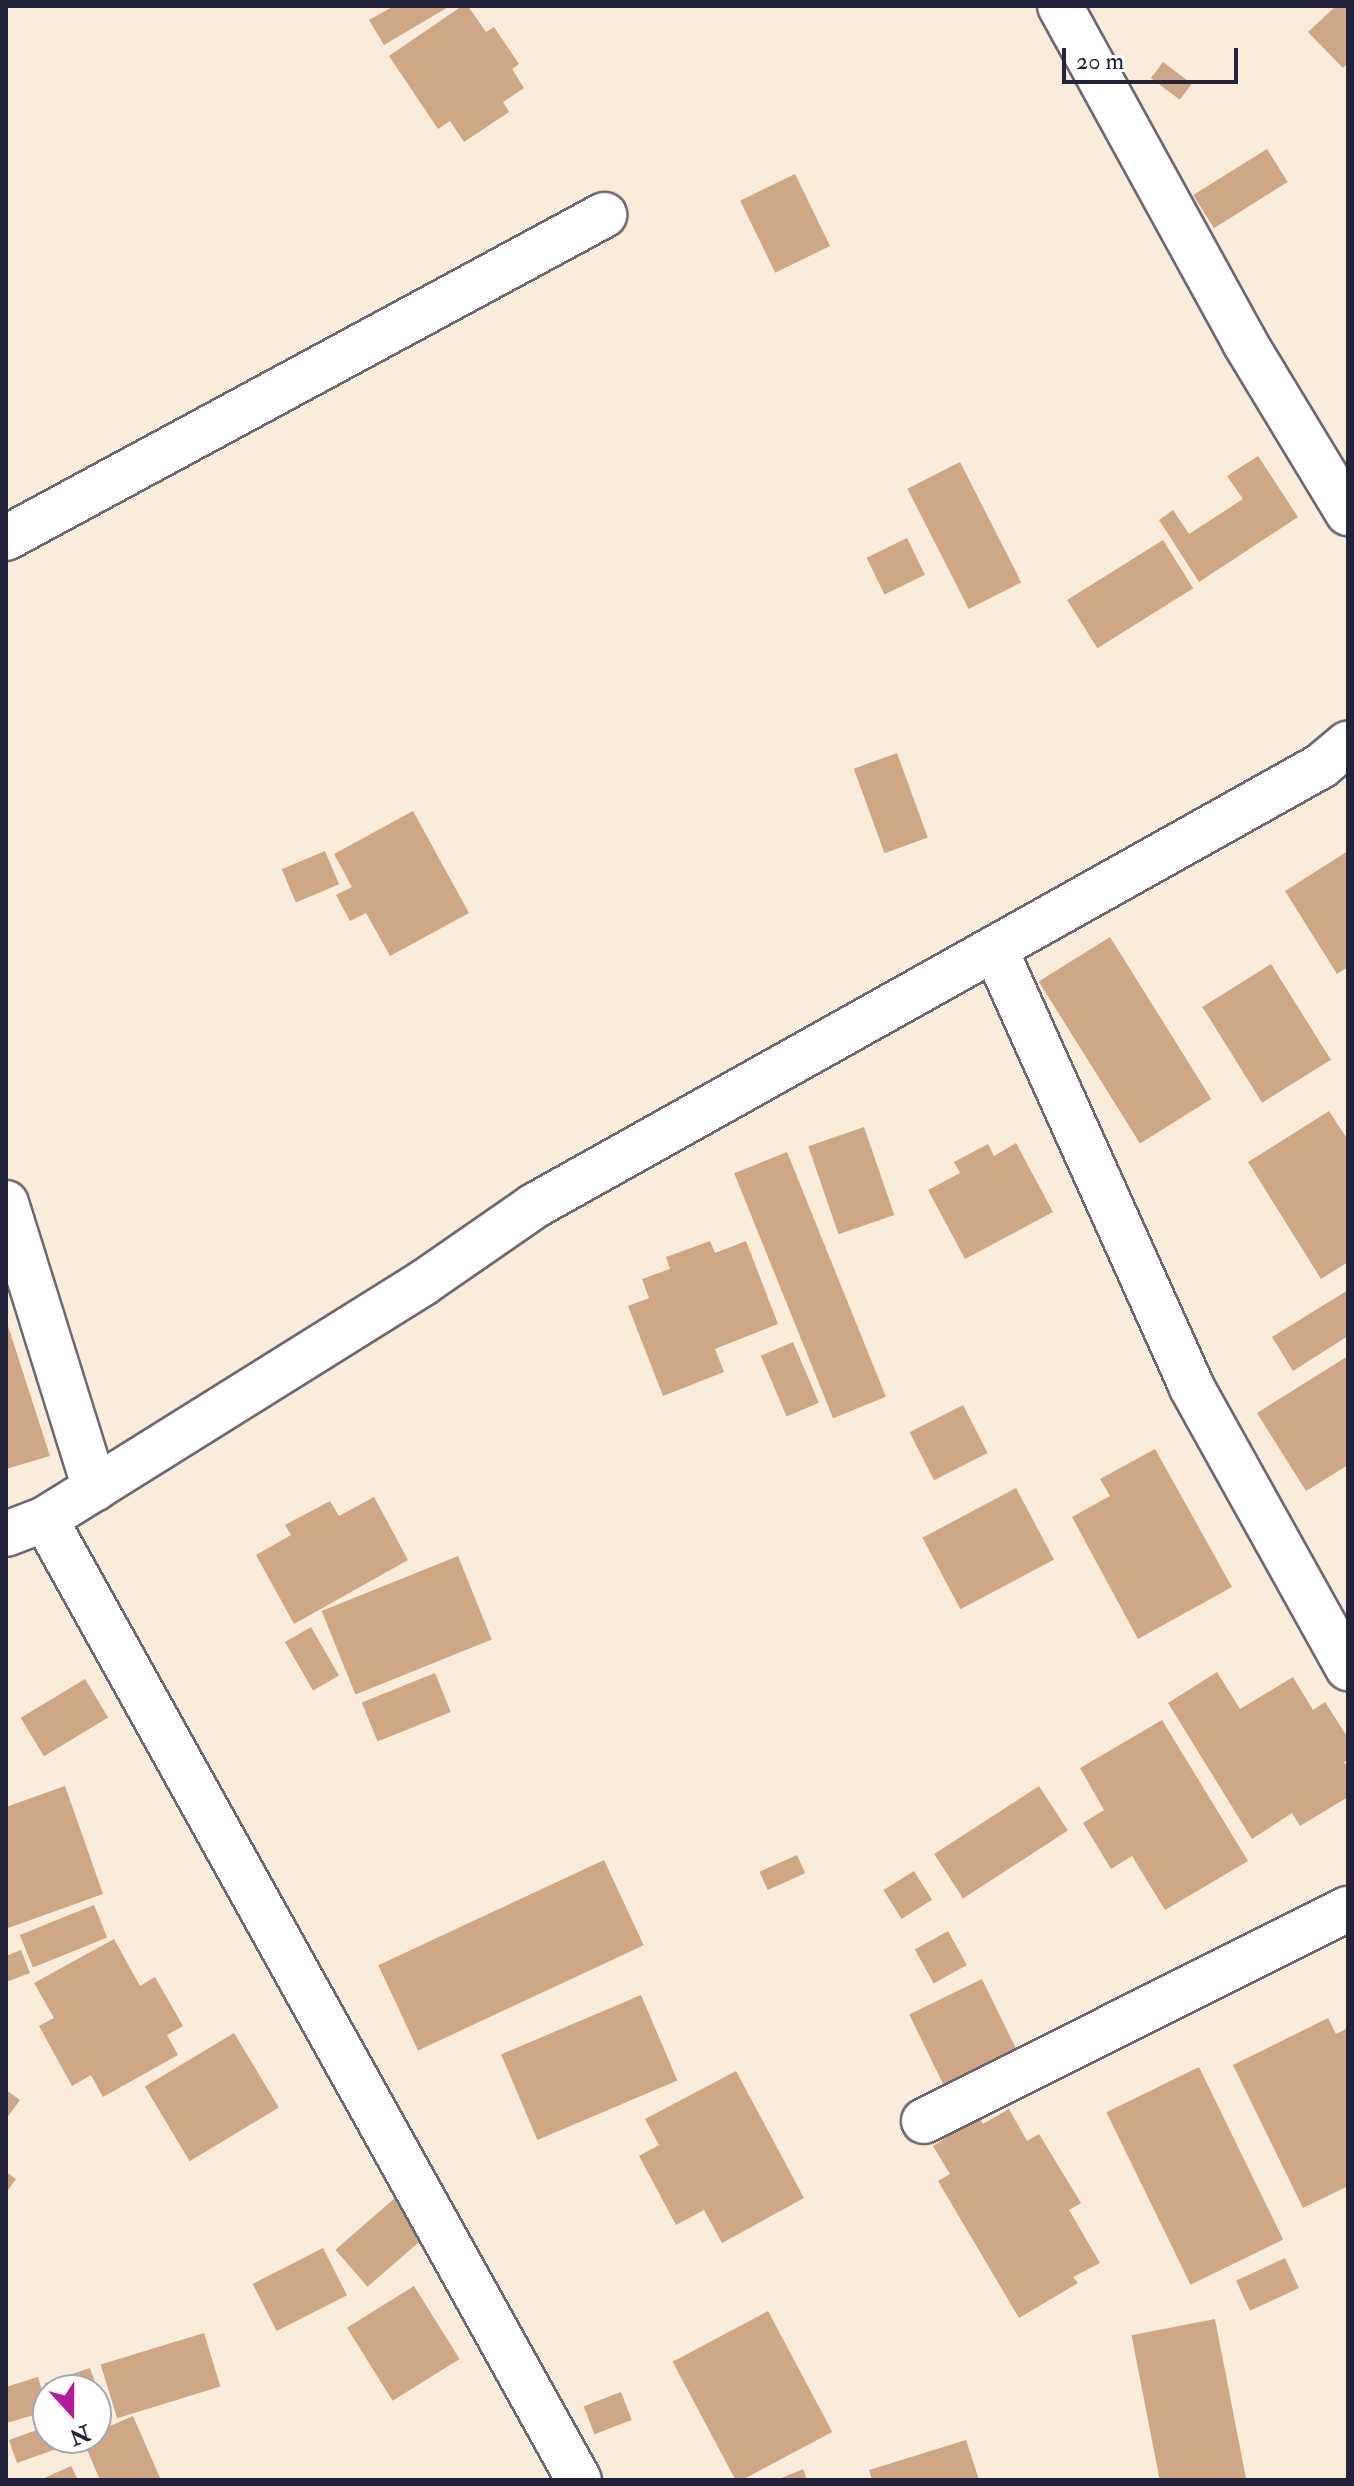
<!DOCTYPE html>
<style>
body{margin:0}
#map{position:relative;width:1354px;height:2486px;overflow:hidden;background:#f9ecdb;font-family:"IM FELL Double Pica",serif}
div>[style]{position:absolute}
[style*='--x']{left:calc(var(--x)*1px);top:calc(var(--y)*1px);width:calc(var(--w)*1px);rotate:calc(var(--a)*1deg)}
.building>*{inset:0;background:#cea884;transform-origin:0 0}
.roads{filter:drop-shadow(2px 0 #6d6973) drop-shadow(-2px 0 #6d6973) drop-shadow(0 2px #6d6973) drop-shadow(0 -2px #6d6973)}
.minor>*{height:44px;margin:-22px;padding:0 22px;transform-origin:22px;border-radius:22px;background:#fff}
span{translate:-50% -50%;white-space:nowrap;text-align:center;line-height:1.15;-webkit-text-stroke:6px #fff;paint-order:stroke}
.frame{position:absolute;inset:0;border:8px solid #22223b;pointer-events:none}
.north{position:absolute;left:32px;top:2374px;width:80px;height:80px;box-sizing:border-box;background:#fff;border:2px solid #a7a7b1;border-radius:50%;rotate:159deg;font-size:22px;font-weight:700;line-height:32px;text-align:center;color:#22223b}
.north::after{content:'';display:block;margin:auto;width:28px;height:36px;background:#b5179e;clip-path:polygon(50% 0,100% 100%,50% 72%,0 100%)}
.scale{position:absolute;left:1062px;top:48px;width:176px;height:36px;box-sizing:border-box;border:4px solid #22223b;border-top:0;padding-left:10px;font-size:24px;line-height:28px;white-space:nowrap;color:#22223b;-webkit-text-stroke:6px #fff;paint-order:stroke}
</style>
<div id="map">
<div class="building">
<i style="clip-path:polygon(394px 6px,450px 6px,384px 45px,369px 20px)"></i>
<i style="clip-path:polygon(462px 6px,468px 6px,486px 32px,494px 27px,519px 64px,512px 69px,524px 88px,503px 102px,509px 112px,464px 142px,450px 121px,438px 129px,389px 56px)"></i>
<i style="clip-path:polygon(1336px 6px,1348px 6px,1348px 63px,1343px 68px,1308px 32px)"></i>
<i style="left:1163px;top:62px;width:36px;height:20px;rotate:37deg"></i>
<i style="left:1267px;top:149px;width:39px;height:87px;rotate:58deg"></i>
<i style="left:795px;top:174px;width:80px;height:61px;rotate:64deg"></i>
<i style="clip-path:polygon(1258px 456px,1298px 517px,1199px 582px,1159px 520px,1173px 510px,1189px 534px,1243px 499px,1227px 476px)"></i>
<i style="left:960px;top:462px;width:135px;height:59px;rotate:63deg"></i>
<i style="left:907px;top:538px;width:41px;height:45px;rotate:64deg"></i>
<i style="left:1163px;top:540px;width:57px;height:113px;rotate:58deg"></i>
<i style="left:897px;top:753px;width:90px;height:46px;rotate:70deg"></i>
<i style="clip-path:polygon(413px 811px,469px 913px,390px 956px,366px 913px,350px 921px,336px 895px,352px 887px,334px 854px)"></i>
<i style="left:325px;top:851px;width:36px;height:47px;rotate:67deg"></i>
<i style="clip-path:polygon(1348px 851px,1348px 967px,1337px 974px,1285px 891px)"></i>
<i style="left:1110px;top:937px;width:191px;height:84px;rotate:58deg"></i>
<i style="left:1271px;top:964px;width:113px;height:81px;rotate:58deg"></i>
<i style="clip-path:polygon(1329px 1111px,1348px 1140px,1348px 1262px,1321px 1279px,1248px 1162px)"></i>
<i style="left:864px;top:1127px;width:93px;height:59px;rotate:71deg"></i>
<i style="clip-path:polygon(1016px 1143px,1053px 1212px,965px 1259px,928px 1190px,960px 1173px,954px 1162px,988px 1144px,994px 1156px)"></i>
<i style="left:787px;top:1152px;width:264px;height:57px;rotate:68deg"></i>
<i style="clip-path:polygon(710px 1241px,715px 1253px,746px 1241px,778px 1324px,715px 1349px,724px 1372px,663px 1396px,628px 1306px,649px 1298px,642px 1279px,670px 1269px,666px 1257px)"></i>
<i style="clip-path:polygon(1348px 1290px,1348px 1336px,1293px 1371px,1272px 1337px)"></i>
<i style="clip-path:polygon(6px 1320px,50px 1456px,6px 1469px)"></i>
<i style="left:793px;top:1342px;width:66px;height:35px;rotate:67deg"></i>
<i style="clip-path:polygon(1348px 1356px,1348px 1465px,1306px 1491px,1257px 1413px)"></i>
<i style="left:963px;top:1405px;width:54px;height:60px;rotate:63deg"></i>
<i style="clip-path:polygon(1155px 1449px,1232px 1587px,1138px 1639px,1072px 1517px,1110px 1496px,1100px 1479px)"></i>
<i style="left:1016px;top:1488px;width:81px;height:106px;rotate:62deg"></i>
<i style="clip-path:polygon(374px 1497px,408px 1560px,294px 1624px,256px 1555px,291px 1535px,285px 1525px,330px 1501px,339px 1516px)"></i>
<i style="left:458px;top:1556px;width:90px;height:147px;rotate:68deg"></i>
<i style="left:311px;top:1627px;width:56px;height:30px;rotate:60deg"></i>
<i style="clip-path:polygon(1217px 1672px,1240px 1709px,1293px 1677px,1313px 1710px,1325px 1702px,1348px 1738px,1348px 1760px,1344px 1762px,1348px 1768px,1348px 1797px,1300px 1826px,1292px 1813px,1252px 1839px,1168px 1703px)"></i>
<i style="left:435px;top:1673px;width:42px;height:79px;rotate:68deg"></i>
<i style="left:85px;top:1679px;width:45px;height:75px;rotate:59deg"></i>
<i style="clip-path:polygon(1162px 1720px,1248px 1861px,1165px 1910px,1132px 1856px,1111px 1869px,1083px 1823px,1104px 1810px,1080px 1768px)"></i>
<i style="clip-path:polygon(65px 1786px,103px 1894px,8px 1928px,6px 1807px)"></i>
<i style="left:1039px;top:1786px;width:53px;height:125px;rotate:57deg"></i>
<i style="left:797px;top:1855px;width:20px;height:41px;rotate:66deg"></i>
<i style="left:604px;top:1860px;width:94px;height:249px;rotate:65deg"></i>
<i style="left:914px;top:1871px;width:34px;height:36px;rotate:58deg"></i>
<i style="left:94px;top:1905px;width:35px;height:80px;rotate:68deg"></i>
<i style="left:948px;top:1931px;width:39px;height:38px;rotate:61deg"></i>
<i style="clip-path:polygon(114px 1939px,140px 1986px,155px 1977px,183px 2026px,167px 2035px,178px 2055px,103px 2097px,91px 2075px,72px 2086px,39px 2026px,54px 2018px,34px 1983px)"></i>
<i style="clip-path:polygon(21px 1950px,30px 1973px,6px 1982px,6px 1956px)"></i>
<i style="left:982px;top:1979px;width:88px;height:81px;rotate:64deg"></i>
<i style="left:641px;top:1995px;width:93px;height:152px;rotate:67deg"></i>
<i style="clip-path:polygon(1328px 2018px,1336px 2034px,1348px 2028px,1348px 2186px,1303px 2208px,1233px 2065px)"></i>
<i style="left:234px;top:2033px;width:87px;height:104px;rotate:59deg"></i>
<i style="left:1199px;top:2067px;width:192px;height:103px;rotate:64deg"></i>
<i style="clip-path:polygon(736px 2071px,804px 2198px,722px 2243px,704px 2210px,676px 2225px,639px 2156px,659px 2145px,645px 2119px)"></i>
<i style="clip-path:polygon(6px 2090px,20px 2100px,6px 2119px)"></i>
<i style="clip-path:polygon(1009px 2109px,1027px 2141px,1039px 2134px,1081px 2203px,1069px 2210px,1100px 2263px,1073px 2277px,1078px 2283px,1019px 2318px,938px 2181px,950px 2174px,933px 2146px,979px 2117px,983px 2124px)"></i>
<i style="clip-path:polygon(6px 2172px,16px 2179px,6px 2193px)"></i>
<i style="left:395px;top:2198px;width:49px;height:79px;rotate:49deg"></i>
<i style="left:323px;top:2248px;width:53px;height:79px;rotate:63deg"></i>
<i style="left:1285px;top:2258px;width:33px;height:54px;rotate:65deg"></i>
<i style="left:414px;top:2286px;width:86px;height:79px;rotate:58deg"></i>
<i style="left:768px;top:2311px;width:137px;height:108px;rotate:62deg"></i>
<i style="left:1215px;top:2319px;width:164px;height:85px;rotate:79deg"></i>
<i style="left:204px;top:2333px;width:56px;height:108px;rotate:73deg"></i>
<i style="clip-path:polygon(90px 2368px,107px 2417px,96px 2421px,96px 2390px,47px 2390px,45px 2383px)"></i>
<i style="clip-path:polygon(38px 2377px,48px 2411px,6px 2423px,6px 2387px)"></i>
<i style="left:621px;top:2392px;width:30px;height:40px;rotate:69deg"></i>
<i style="clip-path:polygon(133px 2416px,161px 2480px,100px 2480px,82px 2438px,96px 2438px,96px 2432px)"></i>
<i style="clip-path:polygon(48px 2426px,48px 2438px,55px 2438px,59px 2448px,17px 2463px,9px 2440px)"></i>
<i style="clip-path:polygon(966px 2440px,979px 2480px,872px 2480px,869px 2470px)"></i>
<i style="clip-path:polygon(71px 2466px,78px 2480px,40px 2480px)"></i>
<i style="clip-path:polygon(803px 2469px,807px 2480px,777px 2480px)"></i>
</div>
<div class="roads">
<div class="minor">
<i style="--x:1060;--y:6;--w:384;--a:61.2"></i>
<i style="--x:1245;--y:343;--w:199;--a:58.8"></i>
<i style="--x:6;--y:538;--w:680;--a:-28.37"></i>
<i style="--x:995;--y:949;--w:479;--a:65.8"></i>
<i style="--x:1191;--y:1386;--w:323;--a:60.9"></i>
<i style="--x:6;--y:1203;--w:299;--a:72.7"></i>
<i style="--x:45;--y:1519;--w:1099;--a:60.94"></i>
<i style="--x:6;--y:1534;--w:42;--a:-21"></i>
<i style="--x:45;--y:1519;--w:59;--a:-31.8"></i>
<i style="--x:95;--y:1488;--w:387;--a:-32"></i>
<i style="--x:423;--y:1283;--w:135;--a:-34.7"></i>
<i style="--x:534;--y:1206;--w:902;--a:-29.21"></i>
<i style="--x:1321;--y:766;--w:35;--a:-40"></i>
<i style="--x:924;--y:2121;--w:474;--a:-26.6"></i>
</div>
</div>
<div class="frame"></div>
<div class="north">N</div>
<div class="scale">20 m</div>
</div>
